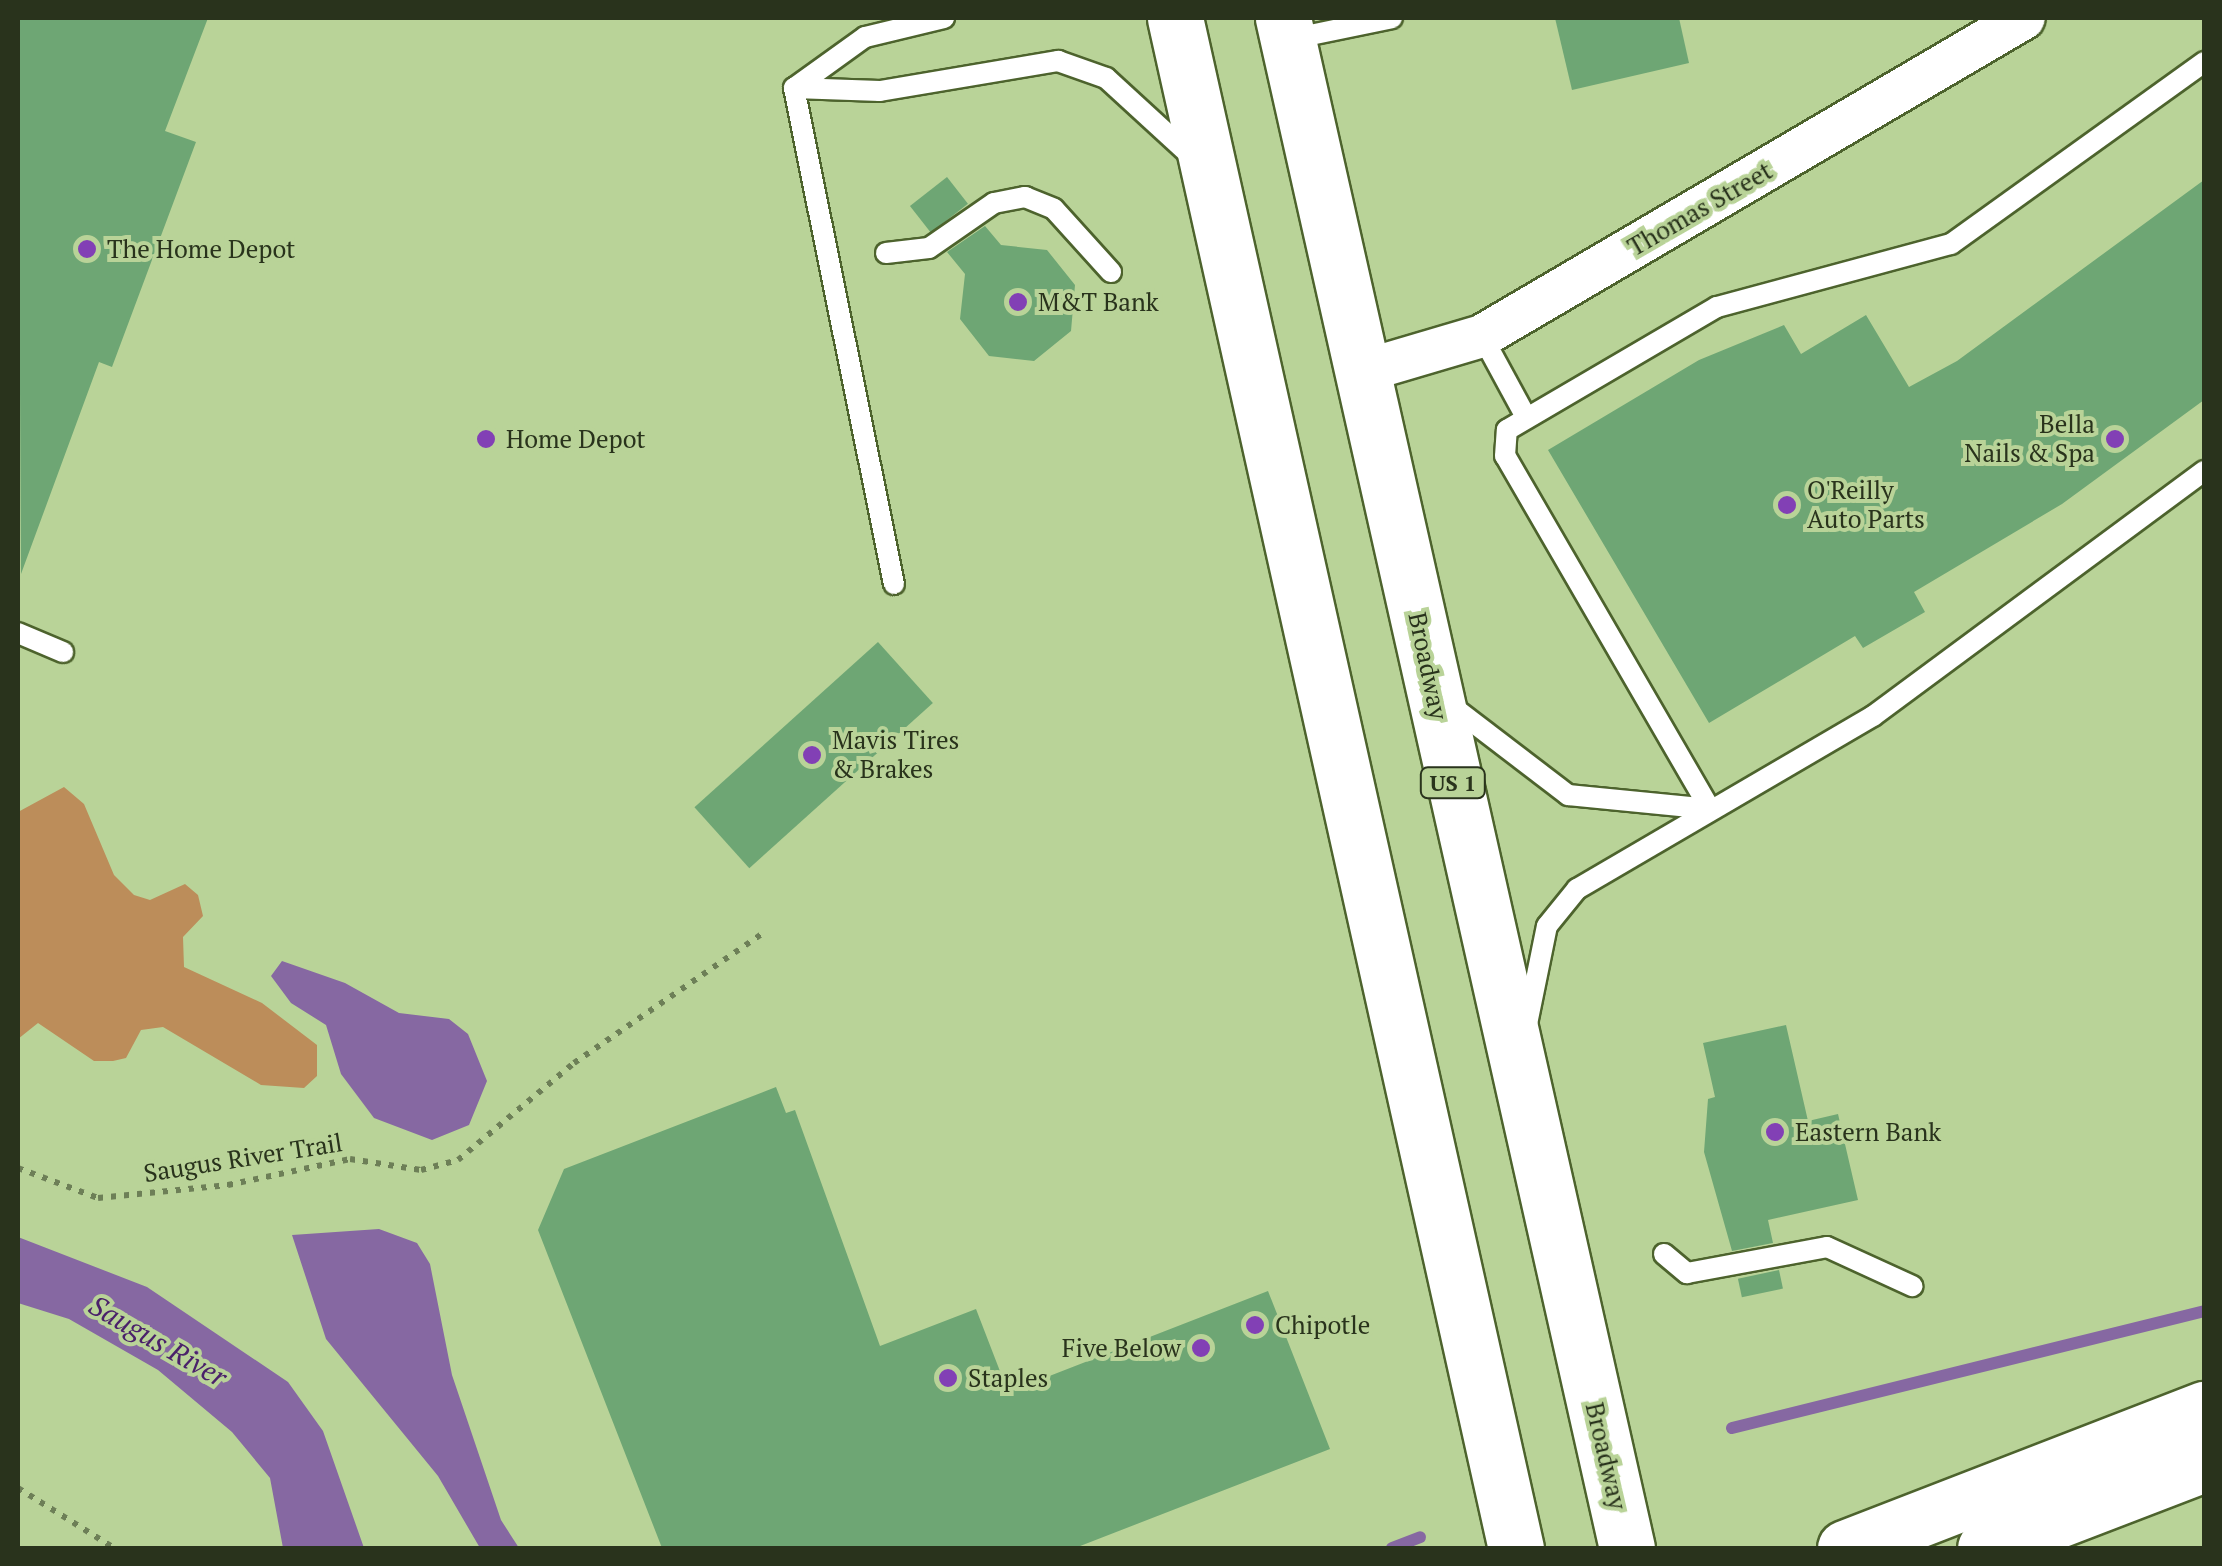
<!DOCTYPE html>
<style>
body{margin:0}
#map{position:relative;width:2222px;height:1566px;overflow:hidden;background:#b9d398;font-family:"PT Serif",serif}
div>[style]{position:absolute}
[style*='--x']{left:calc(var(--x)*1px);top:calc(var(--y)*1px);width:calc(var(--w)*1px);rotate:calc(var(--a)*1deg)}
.green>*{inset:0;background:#bc8d5a}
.water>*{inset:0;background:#8668a2}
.stream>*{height:12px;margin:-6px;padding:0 6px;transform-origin:6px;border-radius:6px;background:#8668a2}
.building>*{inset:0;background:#6ea674;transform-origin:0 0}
.path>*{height:6px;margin-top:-3px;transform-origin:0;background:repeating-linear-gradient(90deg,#6d7f57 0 5px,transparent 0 13px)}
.roads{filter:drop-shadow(2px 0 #4d632d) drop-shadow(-2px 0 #4d632d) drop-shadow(0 2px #4d632d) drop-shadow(0 -2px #4d632d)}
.lane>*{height:20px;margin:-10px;padding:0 10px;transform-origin:10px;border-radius:10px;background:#fff}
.street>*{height:42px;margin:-21px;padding:0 21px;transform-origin:21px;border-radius:21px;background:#fff}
.highway>*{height:55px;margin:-27.5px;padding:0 27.5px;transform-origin:27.5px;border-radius:27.5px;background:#fff}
.dots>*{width:28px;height:28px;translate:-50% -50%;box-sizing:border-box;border:5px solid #b9d398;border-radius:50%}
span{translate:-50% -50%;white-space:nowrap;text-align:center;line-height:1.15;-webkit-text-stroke:8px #b9d398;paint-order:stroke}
.shield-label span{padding:2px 8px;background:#b9d398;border:2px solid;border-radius:8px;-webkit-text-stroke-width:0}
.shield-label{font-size:22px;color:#29331c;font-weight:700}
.street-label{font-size:25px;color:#29331c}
.poi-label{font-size:25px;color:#29331c}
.left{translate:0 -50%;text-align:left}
.right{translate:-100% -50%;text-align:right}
.water-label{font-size:28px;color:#4a216a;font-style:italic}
.frame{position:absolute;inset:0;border:20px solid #29331c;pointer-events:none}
</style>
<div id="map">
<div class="green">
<i style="clip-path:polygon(64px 787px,84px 804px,114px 875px,134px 895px,150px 900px,185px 884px,198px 895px,203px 916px,183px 937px,184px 967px,262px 1003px,317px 1045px,317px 1076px,304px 1088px,261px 1085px,163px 1027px,141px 1030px,126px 1058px,113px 1061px,94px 1061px,38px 1023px,18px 1039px,18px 812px)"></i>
</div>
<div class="water">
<i style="clip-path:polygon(282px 961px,345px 983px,399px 1013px,449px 1019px,468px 1034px,487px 1081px,469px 1125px,432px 1140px,374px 1118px,341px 1074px,326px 1025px,291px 1003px,271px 976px)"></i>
<i style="clip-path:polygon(379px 1229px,417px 1243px,430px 1264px,452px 1375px,501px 1520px,519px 1548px,480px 1548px,438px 1476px,326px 1339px,292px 1235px)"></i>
<i style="clip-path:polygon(18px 1237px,147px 1287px,288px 1382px,323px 1431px,364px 1548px,283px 1548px,270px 1478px,232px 1432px,158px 1370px,69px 1319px,18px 1303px)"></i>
</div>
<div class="stream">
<i style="--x:1732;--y:1428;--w:486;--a:-13.9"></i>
<i style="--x:1392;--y:1548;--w:30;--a:-21"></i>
</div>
<div class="building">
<i style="clip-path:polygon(18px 18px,208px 18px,165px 131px,196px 142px,112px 367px,99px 362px,21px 574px)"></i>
<i style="clip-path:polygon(1555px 18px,1679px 18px,1689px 63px,1572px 90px)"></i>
<i style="left:947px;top:177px;width:34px;height:47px;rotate:52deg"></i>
<i style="clip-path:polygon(2204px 180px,2204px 400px,2062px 504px,1914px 592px,1925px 612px,1863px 648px,1855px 636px,1709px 723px,1548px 450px,1699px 360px,1784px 325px,1801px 354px,1866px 315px,1909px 387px,1957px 361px)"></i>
<i style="clip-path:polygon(985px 226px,1001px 245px,1047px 250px,1075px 285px,1071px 331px,1034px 361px,989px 356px,960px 319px,965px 274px,947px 252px)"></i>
<i style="left:878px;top:642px;width:82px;height:247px;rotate:48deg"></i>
<i style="clip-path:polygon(1786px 1025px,1808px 1121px,1838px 1114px,1858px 1200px,1768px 1220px,1773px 1243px,1732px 1251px,1704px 1152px,1708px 1099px,1715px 1097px,1703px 1043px)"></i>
<i style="clip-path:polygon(776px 1087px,786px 1113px,795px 1110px,880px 1346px,976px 1309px,1008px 1392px,1268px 1291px,1330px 1449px,1075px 1548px,662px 1548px,538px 1230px,564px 1169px)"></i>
<i style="left:1779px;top:1270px;width:19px;height:42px;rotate:78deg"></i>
</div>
<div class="path">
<i style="--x:18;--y:1168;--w:85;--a:20.6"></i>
<i style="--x:98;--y:1198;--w:131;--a:-5.7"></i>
<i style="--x:228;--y:1185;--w:125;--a:-12"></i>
<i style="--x:350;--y:1159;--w:72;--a:8.8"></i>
<i style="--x:421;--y:1170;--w:38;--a:-15"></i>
<i style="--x:458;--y:1160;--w:151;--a:-39.9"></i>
<i style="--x:574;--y:1063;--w:228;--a:-34.5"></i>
<i style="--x:18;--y:1488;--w:113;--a:32"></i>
</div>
<div class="roads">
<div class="lane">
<i style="--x:944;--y:18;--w:81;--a:166.5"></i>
<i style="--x:865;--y:37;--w:87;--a:144.3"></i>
<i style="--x:794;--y:88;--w:86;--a:2"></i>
<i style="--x:880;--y:91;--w:181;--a:-9.6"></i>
<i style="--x:1058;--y:61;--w:51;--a:19.5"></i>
<i style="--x:1106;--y:78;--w:115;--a:42.5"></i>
<i style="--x:1291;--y:39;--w:103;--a:-11.7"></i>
<i style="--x:794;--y:88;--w:506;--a:78.6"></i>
<i style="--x:886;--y:253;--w:43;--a:-6.6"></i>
<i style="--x:929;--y:248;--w:79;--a:-34.7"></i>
<i style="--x:994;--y:203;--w:32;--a:-11"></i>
<i style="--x:1025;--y:197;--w:31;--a:22"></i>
<i style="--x:1054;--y:209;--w:85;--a:47.9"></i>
<i style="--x:1482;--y:336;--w:92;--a:61.5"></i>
<i style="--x:18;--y:633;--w:49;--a:22.9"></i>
<i style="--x:1449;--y:704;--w:150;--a:37.4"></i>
<i style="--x:1568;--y:795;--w:143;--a:5.6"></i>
<i style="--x:1710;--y:809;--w:408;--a:-120.1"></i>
<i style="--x:1505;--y:456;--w:26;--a:-86"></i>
<i style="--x:1507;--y:430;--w:243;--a:-30.4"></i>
<i style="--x:1717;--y:307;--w:242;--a:-15.1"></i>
<i style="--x:1951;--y:244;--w:312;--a:-35.7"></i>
<i style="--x:1527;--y:1024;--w:100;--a:-78.5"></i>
<i style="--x:1547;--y:926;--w:48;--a:-51"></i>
<i style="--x:1577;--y:889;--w:343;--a:-30.3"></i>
<i style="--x:1873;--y:716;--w:412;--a:-36.5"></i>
<i style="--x:1664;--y:1254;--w:30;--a:40"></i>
<i style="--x:1687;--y:1273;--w:142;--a:-10.5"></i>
<i style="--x:1827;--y:1247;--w:94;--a:24.6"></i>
</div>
<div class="street">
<i style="--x:1364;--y:371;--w:123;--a:-16.5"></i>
<i style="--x:1482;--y:336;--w:628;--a:-30.4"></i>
</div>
<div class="highway">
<i style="--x:1175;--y:18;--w:1568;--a:77.44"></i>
<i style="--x:1283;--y:18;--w:1568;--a:77.33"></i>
<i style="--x:1845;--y:1548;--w:385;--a:-21.2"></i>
<i style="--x:1985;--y:1548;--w:235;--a:-21"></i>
</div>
</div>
<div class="dots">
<i style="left:87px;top:249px;background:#8240b5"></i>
<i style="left:1018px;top:302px;background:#8240b5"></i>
<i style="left:486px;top:439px;background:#8240b5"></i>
<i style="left:2115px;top:439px;background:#8240b5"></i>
<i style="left:1787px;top:505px;background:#8240b5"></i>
<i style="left:812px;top:755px;background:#8240b5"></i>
<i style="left:1775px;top:1132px;background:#8240b5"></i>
<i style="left:1255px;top:1325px;background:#8240b5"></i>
<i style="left:1201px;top:1348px;background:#8240b5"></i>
<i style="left:948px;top:1378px;background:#8240b5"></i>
</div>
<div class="shield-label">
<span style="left:1453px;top:783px">US 1</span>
</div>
<div class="street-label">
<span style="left:1700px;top:209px;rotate:-30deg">Thomas Street</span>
<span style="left:1428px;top:666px;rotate:78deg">Broadway</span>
<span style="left:243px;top:1158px;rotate:-9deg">Saugus River Trail</span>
<span style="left:1606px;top:1456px;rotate:77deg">Broadway</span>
</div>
<div class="poi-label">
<span class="left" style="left:107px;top:249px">The Home Depot</span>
<span class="left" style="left:1038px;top:302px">M&amp;T Bank</span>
<span class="right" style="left:2095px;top:439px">Bella<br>Nails &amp; Spa</span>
<span class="left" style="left:506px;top:439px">Home Depot</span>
<span class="left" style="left:1807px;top:505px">O'Reilly<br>Auto Parts</span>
<span class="left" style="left:832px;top:755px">Mavis Tires<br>&amp; Brakes</span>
<span class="left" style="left:1795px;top:1132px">Eastern Bank</span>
<span class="left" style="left:1275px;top:1325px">Chipotle</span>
<span class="right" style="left:1181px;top:1348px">Five Below</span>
<span class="left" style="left:968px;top:1378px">Staples</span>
</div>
<div class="water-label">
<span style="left:158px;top:1341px;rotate:30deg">Saugus River</span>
</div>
<div class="frame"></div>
</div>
